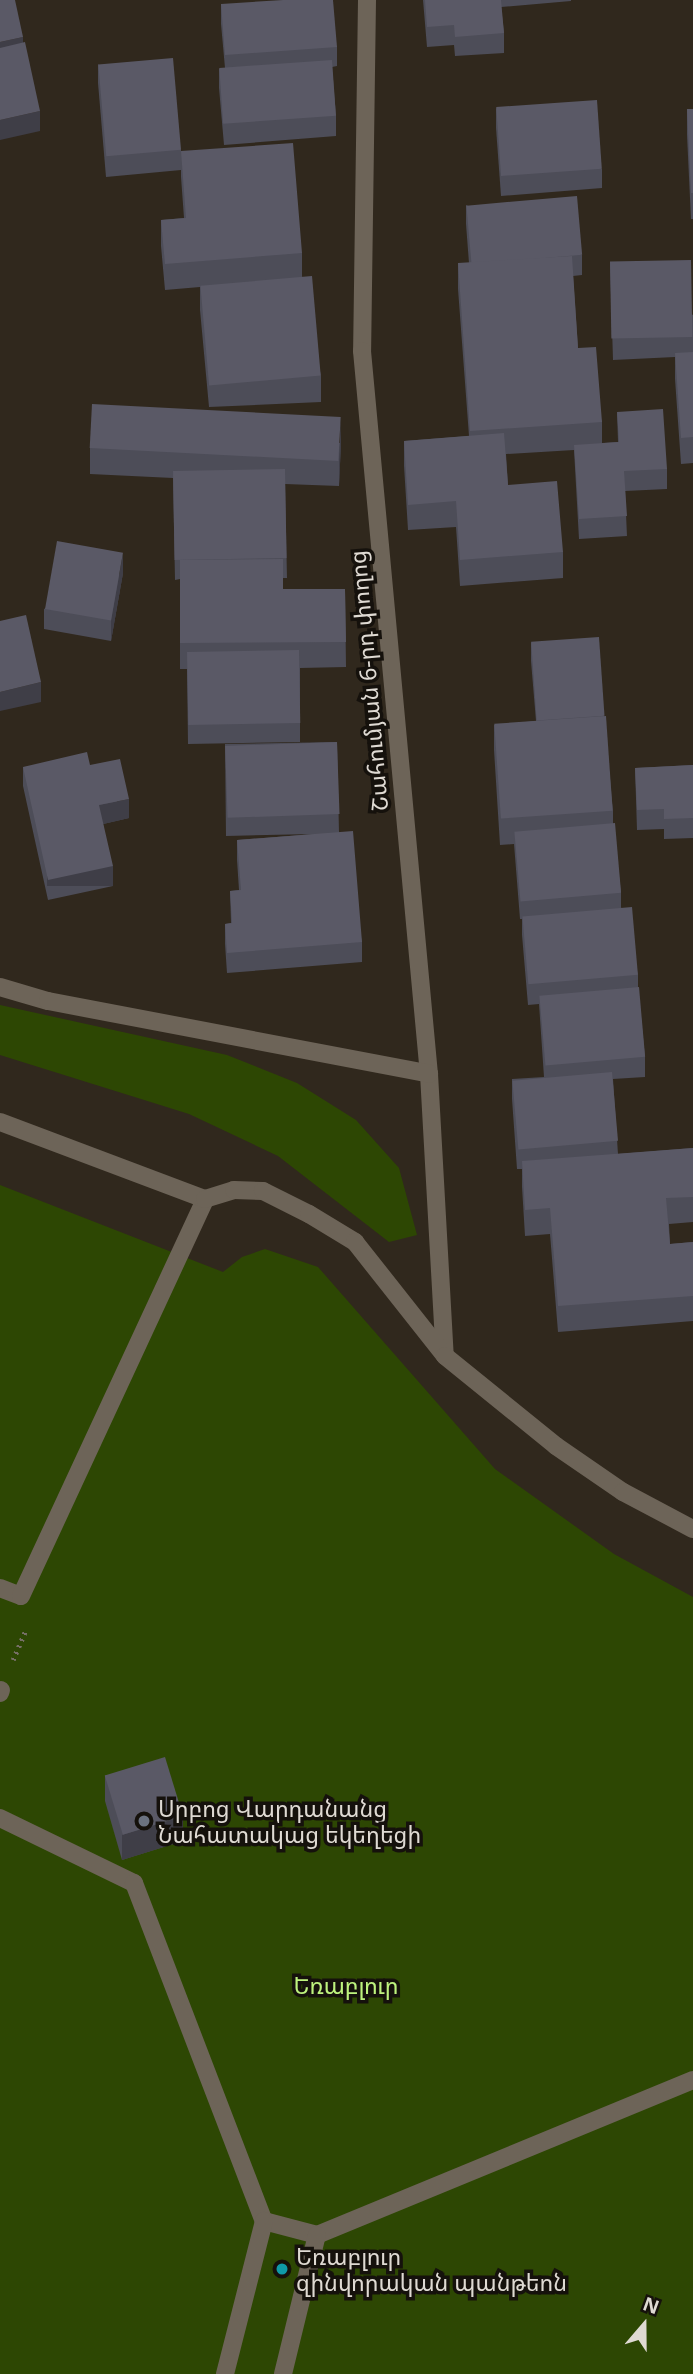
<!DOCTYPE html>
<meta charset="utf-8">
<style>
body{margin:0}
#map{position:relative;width:693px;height:2374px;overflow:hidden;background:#30281d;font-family:"Noto Sans","Noto Sans Armenian",sans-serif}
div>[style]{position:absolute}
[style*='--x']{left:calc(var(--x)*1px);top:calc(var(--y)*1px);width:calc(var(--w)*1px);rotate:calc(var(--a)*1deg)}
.green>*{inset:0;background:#2d4703}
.path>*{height:4.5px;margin-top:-2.25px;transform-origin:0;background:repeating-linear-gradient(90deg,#766f66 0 2px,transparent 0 7px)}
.lane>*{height:18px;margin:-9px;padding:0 9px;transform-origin:9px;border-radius:9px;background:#6d6458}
.street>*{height:18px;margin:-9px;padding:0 9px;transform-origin:9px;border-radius:9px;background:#6d6458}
.wall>*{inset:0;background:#4d4d58}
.shaded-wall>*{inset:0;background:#3f3e47;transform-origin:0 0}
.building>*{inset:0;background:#5a5966;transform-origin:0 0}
.dots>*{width:19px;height:19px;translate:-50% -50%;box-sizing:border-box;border:4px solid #15110c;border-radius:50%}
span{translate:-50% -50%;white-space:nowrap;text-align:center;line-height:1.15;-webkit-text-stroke:7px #15110c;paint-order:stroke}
.street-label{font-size:23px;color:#dfdad3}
.poi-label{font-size:23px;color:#dfdad3}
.left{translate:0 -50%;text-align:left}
.park-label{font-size:23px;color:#bef37e}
.north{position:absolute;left:609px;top:2290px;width:70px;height:70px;-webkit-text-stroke:5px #15110c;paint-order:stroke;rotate:20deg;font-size:19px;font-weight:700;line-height:28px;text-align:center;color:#dfdad3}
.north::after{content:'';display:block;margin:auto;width:24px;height:32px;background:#dfdad3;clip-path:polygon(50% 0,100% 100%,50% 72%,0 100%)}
</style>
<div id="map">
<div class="green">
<i style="clip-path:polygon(0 1005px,227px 1055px,297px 1083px,356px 1120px,399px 1168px,417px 1235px,389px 1242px,278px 1156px,189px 1114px,0 1055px)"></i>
<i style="clip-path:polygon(0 1185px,223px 1272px,242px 1257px,265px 1249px,318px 1267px,495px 1469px,614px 1554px,693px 1597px,693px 2374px,0 2374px)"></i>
</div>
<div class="path">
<i style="--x:13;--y:1660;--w:34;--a:-67"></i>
</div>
<div class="lane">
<i style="--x:0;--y:1588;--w:22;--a:21"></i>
<i style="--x:21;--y:1596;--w:438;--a:-65.1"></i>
</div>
<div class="street">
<i style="--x:367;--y:0;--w:351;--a:90.8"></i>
<i style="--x:362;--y:351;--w:726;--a:84.71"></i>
<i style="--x:429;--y:1074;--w:282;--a:86.8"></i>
<i style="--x:0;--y:987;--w:50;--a:16.3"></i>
<i style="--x:48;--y:1001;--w:388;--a:10.8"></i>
<i style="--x:0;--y:1122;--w:219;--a:20.6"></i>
<i style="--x:205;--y:1199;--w:30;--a:-17"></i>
<i style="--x:234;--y:1190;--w:29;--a:2"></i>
<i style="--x:263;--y:1191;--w:51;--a:26.6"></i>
<i style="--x:309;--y:1214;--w:54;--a:31.3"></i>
<i style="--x:355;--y:1242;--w:145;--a:51.7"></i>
<i style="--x:445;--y:1356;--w:143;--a:39"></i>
<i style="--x:556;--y:1446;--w:81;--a:34.5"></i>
<i style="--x:623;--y:1492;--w:79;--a:27.9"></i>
<i style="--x:0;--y:1693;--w:3;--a:-72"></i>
<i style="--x:0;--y:1818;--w:149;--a:25.9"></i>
<i style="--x:134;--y:1883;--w:362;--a:69"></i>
<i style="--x:264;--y:2221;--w:55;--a:14.8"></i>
<i style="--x:317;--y:2235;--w:407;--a:-22.4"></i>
<i style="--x:225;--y:2374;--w:158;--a:-75.7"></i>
<i style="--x:283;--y:2374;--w:143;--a:-76.3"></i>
</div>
<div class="wall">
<i style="clip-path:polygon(423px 0,571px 0,571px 1px,501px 7px,504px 33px,504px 53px,455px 56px,454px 45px,427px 47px)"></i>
<i style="clip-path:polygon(221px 4px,337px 47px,337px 66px,332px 67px,336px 116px,336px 136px,224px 145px,219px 88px,219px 69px,225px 68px,221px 24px)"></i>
<i style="clip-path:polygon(98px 64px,181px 150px,181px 170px,106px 177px,98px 83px)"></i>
<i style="clip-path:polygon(496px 108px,602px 169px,602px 188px,501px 196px,496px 128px)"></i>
<i style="clip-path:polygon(687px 109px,693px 109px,693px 219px,691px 219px,687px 135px)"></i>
<i style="clip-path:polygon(181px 151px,302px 253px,302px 276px,321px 376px,321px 402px,209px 407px,200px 310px,200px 287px,165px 290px,161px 246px,161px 220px,184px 218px,181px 177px)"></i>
<i style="clip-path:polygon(466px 205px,582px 255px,582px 275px,573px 276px,578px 348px,602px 422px,602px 443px,618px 442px,617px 412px,667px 469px,667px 489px,625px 491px,627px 536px,579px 539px,574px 450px,506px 454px,508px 485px,563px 552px,563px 578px,460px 586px,456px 527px,408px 530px,404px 466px,404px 441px,469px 436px,458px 289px,458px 263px,469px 263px,466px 224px)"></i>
<i style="clip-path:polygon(610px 262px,693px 315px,693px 463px,681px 464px,675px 379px,675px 357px,613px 360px)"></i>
<i style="clip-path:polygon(341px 443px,339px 486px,285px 484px,287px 578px,283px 578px,283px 589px,345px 589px,346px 667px,300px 668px,300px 742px,188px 744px,187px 669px,180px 669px,180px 579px,175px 580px,173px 478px,90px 474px,90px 448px)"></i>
<i style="clip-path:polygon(123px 573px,111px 641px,44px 629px,44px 609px)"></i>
<i style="clip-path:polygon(531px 642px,604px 716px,613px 811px,613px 823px,621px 893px,621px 907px,638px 975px,638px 987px,645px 1057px,645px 1077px,613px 1079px,618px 1154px,693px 1148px,693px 1222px,669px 1224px,670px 1244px,693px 1242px,693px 1321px,558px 1332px,550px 1234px,525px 1236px,522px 1187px,522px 1169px,517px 1169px,512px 1099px,512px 1079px,544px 1077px,539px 1004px,528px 1005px,522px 935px,522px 919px,520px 919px,514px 844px,500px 845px,494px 750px,494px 725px,536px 721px,531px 661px)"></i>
<i style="clip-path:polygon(337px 742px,339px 832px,362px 942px,362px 962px,227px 973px,225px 944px,225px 924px,231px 923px,230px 891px,239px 890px,237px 860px,237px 840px,314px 834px,226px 836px,225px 744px)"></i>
<i style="clip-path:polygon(90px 765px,129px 818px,103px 824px,113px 886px,48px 900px,23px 786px,23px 767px)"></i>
<i style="clip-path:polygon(693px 765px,693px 838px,664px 839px,664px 829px,637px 830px,635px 768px)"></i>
<i style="clip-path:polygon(105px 1775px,183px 1841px,122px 1860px,105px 1801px)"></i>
</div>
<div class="shaded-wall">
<i style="clip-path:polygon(23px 37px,23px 56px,0 62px,0 42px)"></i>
<i style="clip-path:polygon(40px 111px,40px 131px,0 140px,0 120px)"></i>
<i style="clip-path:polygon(341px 417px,341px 443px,339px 486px,339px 461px)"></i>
<i style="clip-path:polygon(123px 553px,123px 573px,111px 641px,111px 621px)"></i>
<i style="clip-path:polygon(41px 682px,41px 702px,0 711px,0 692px)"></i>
<i style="clip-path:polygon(129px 799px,129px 818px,99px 825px,99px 805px)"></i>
<i style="left:113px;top:866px;width:20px;height:66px;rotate:90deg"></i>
<i style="clip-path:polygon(183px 1816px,183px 1841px,122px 1860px,122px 1835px)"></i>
</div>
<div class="building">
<i style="clip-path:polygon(0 0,15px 0,23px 37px,0 42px)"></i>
<i style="clip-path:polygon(283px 0,333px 0,337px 47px,225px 55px,221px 4px)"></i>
<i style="clip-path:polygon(425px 0,501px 0,504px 33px,455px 37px,454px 25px,427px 27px)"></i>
<i style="clip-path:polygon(25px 42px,40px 111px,0 120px,0 48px)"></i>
<i style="left:173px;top:58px;width:92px;height:75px;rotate:85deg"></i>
<i style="left:332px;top:60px;width:56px;height:113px;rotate:86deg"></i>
<i style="left:597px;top:100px;width:69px;height:101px;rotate:86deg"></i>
<i style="clip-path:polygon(687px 109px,693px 109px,693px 193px,691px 193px)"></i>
<i style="clip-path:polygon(293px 143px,302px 253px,165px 264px,161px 220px,186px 218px,181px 151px)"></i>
<i style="left:577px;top:196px;width:59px;height:111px;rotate:85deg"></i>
<i style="clip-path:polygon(572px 256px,578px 348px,596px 347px,602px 422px,470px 431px,458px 263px)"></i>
<i style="left:691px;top:260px;width:77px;height:81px;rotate:89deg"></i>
<i style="left:312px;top:276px;width:100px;height:112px;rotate:85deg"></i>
<i style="clip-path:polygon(693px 352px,693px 437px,681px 438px,675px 353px)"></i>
<i style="left:92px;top:404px;width:249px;height:44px;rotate:3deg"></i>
<i style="clip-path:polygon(663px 409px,667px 469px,624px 471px,627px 516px,579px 519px,574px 445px,619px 442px,617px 412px)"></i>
<i style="clip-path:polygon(504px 433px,508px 485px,557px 481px,563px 552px,460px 560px,456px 501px,408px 505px,404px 441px)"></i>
<i style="left:285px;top:469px;width:89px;height:112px;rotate:89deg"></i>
<i style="left:57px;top:541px;width:67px;height:69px;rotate:10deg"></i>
<i style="clip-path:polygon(283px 559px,283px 589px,345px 589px,346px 642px,180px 643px,180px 560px)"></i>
<i style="clip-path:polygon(26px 615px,41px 682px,0 692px,0 621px)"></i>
<i style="left:599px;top:637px;width:79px;height:68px;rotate:86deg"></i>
<i style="left:299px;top:650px;width:73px;height:112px;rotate:89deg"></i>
<i style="left:606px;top:716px;width:95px;height:112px;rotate:86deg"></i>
<i style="left:337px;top:742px;width:72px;height:112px;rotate:88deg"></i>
<i style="clip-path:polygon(87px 752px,90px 765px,120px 759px,129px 799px,99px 805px,113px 866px,48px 880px,23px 767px)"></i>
<i style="clip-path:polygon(693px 765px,693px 818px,664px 819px,664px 809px,637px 810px,635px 768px)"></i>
<i style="left:615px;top:823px;width:70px;height:101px;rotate:85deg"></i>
<i style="clip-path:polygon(353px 831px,362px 942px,227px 953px,225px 924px,232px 923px,230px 891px,241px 890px,237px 840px)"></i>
<i style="left:632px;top:907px;width:68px;height:110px;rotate:85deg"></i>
<i style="left:639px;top:987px;width:70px;height:100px;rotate:85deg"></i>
<i style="left:612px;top:1072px;width:69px;height:100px;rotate:85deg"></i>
<i style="clip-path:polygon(693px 1148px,693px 1197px,666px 1198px,670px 1244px,693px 1242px,693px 1296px,558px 1306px,550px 1208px,525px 1210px,522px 1161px)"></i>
<i style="left:165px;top:1757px;width:62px;height:63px;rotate:73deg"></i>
</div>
<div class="dots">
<i style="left:144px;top:1821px;background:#6b7280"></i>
<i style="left:282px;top:2269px;background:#0f9aa8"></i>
</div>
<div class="street-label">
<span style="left:368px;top:681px;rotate:-95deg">Շահումյան 6-րդ փողոց</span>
</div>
<div class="poi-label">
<span class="left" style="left:158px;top:1821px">Սրբոց Վարդանանց<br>Նահատակաց եկեղեցի</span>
<span class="left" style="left:296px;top:2269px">Եռաբլուր<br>զինվորական պանթեոն</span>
</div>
<div class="park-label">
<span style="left:346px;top:1985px">Եռաբլուր</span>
</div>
<div class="north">N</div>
</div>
